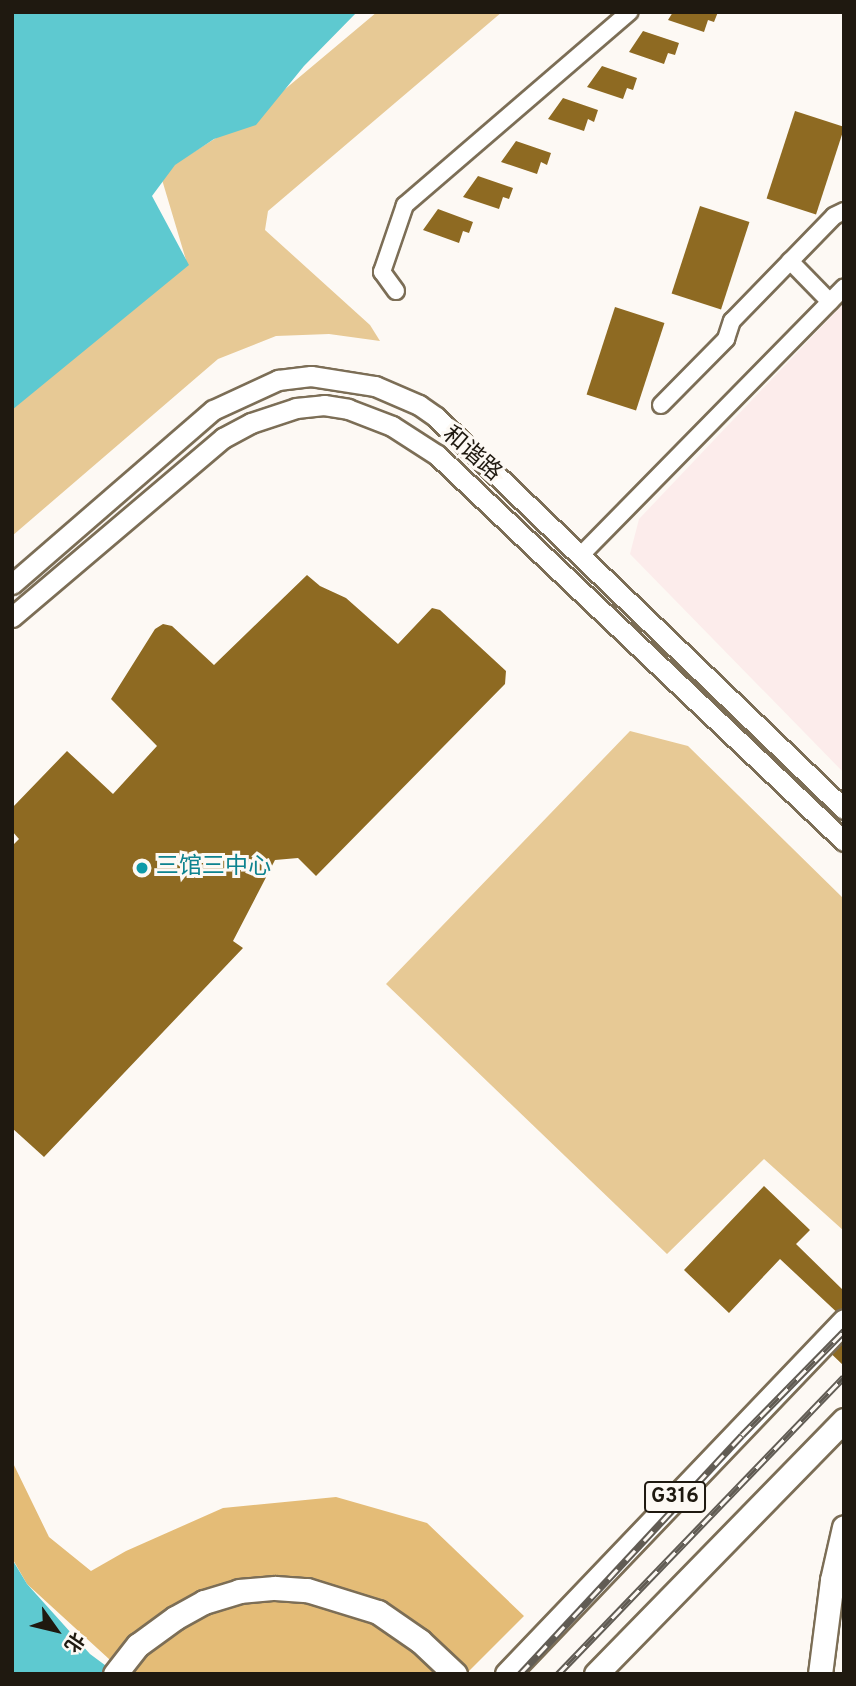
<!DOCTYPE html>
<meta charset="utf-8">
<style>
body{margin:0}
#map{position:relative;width:856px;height:1686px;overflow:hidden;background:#fdf9f4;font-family:Overpass,"Noto Sans SC",sans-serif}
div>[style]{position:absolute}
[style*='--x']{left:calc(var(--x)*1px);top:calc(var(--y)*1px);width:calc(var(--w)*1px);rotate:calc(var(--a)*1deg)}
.commercial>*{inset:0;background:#fceceb}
.green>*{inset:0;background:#e7c995}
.forest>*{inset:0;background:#e4bc77}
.water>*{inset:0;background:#5ec9d0}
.building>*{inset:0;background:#8e6a22;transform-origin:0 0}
.roads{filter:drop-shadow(2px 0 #7c6e56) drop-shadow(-2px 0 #7c6e56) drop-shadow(0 2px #7c6e56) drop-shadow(0 -2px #7c6e56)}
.minor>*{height:16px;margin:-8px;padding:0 8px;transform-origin:8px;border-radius:8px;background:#fff}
.major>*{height:19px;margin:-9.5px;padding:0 9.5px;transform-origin:9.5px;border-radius:9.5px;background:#fff}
.highway>*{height:23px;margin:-11.5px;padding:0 11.5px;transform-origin:11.5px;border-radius:11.5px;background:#fff}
.rail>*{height:7px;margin-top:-3.5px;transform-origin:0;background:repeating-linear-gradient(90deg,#fdf9f4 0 13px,#615c54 0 26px);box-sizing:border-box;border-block:2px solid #615c54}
.dots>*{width:19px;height:19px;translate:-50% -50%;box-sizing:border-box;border:4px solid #fdf9f4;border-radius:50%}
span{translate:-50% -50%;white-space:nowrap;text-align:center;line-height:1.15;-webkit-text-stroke:6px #fdf9f4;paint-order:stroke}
.shield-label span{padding:2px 5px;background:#fdf9f4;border:2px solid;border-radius:5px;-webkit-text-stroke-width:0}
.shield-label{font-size:21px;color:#1f1910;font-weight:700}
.street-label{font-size:23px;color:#1f1910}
.culture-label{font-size:23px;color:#0d838f}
.left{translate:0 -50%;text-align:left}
.frame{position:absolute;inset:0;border:14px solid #1f1910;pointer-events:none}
.north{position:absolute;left:21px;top:1595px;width:70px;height:70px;-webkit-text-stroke:5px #fdf9f4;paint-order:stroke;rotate:124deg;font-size:19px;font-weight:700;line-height:28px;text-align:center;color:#1f1910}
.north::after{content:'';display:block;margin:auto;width:24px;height:32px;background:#1f1910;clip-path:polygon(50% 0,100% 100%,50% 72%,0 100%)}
</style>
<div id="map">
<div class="commercial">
<i style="clip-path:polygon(844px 303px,844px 773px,630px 554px,639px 519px)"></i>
</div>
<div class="green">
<i style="clip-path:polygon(377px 12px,502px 12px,268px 211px,265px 230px,370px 325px,380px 341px,329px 334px,276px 336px,218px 359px,12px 536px,12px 397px,186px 260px,160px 173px,259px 111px)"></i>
<i style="clip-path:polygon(630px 731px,688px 746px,844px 899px,844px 1231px,764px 1159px,667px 1254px,386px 984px)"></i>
</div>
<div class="forest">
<i style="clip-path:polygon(12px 1461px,49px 1537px,91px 1571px,126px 1551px,223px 1508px,336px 1497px,427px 1523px,524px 1616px,466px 1674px,135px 1674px,109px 1659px,27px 1584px,12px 1558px)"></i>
</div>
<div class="water">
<i style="clip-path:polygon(12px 12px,357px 12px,304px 66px,256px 125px,214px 139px,175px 165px,152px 196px,189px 265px,12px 410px)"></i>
<i style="clip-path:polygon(12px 1559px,27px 1584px,90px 1654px,117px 1674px,15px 1674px,12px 1670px)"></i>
</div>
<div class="building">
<i style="clip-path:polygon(673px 12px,718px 12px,714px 22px,708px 20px,704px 32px,668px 20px)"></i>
<i style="clip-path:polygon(643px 31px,679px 43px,675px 55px,668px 53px,664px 64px,629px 52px)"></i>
<i style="clip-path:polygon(602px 66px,637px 78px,633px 90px,627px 88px,623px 99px,587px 87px)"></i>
<i style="clip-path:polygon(563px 98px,598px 110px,594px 122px,588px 119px,584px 131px,548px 119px)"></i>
<i style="left:795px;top:111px;width:52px;height:92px;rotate:18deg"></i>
<i style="clip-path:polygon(516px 141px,551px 153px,547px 165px,541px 162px,537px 174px,501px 162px)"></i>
<i style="clip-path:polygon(478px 176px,513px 188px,509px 199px,503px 197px,499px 209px,463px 197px)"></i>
<i style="left:700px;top:206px;width:52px;height:92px;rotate:18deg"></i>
<i style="clip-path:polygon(438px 209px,473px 222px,469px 233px,463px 231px,459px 243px,423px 230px)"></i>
<i style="left:615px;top:307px;width:52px;height:92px;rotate:18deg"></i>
<i style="clip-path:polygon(307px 575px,320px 586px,346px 598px,398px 644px,432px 608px,440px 610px,506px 671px,505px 684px,316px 876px,298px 858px,275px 860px,233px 941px,243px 948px,44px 1157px,12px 1128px,12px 846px,19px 839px,12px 831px,12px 808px,67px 751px,113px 794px,157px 746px,111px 699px,155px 629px,163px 624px,172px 626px,214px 665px)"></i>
<i style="clip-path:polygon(764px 1186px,810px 1230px,796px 1244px,844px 1291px,844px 1366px,819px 1342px,843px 1318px,780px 1259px,729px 1313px,684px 1270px)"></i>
</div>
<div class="roads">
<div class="minor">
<i style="--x:790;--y:261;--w:57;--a:45.7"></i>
<i style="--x:396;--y:291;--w:24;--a:-126"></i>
<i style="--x:382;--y:272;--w:71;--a:-71.1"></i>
<i style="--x:405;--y:205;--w:296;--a:-40.7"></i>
<i style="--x:661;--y:405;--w:93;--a:-45.4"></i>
<i style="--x:726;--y:339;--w:19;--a:-72"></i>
<i style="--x:732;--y:321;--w:146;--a:-45.8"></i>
<i style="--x:834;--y:216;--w:11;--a:-27"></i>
<i style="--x:581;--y:555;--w:375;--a:-45.5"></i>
</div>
<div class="major">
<i style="--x:12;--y:584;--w:266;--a:-40.9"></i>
<i style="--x:213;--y:410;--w:72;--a:-24.8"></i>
<i style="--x:278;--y:380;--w:33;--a:-7"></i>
<i style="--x:311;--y:376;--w:65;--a:8.9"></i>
<i style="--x:375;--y:386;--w:48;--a:23.4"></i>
<i style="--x:419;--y:405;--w:21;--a:35"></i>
<i style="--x:436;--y:417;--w:566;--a:43.85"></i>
<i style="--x:12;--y:617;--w:277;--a:-40.3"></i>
<i style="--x:223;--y:438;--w:32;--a:-28"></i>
<i style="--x:251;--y:423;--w:47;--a:-18.4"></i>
<i style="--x:296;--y:408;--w:28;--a:-6"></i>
<i style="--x:324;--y:405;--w:24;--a:9"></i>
<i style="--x:348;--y:409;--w:47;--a:21.1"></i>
<i style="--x:392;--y:426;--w:54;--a:32.8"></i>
<i style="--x:437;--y:455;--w:561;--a:43.48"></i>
</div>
<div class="highway">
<i style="--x:115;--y:1674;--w:37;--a:-52"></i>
<i style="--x:138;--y:1645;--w:46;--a:-36.1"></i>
<i style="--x:175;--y:1618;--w:33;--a:-29"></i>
<i style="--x:204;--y:1602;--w:37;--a:-17"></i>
<i style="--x:239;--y:1591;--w:36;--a:-5"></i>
<i style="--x:275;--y:1588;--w:32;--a:4"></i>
<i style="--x:307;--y:1590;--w:74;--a:17.2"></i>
<i style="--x:378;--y:1612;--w:51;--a:34.6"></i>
<i style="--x:420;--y:1641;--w:48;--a:43.3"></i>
<i style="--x:507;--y:1674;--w:488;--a:-46.3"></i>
<i style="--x:596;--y:1674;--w:355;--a:-45.7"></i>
<i style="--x:820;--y:1674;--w:95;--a:-82.7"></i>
<i style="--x:832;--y:1580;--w:54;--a:-77.2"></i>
</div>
</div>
<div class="rail">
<i style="--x:520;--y:1674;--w:326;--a:-47.1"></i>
<i style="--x:742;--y:1435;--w:146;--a:-45.6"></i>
<i style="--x:558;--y:1674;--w:412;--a:-46.1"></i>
</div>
<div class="dots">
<i style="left:142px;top:868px;background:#0f9aa8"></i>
</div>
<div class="shield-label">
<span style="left:675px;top:1497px">G316</span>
</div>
<div class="street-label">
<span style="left:471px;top:455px;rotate:41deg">和谐路</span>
</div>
<div class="culture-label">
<span class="left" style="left:156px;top:868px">三馆三中心</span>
</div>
<div class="frame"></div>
<div class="north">北</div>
</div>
